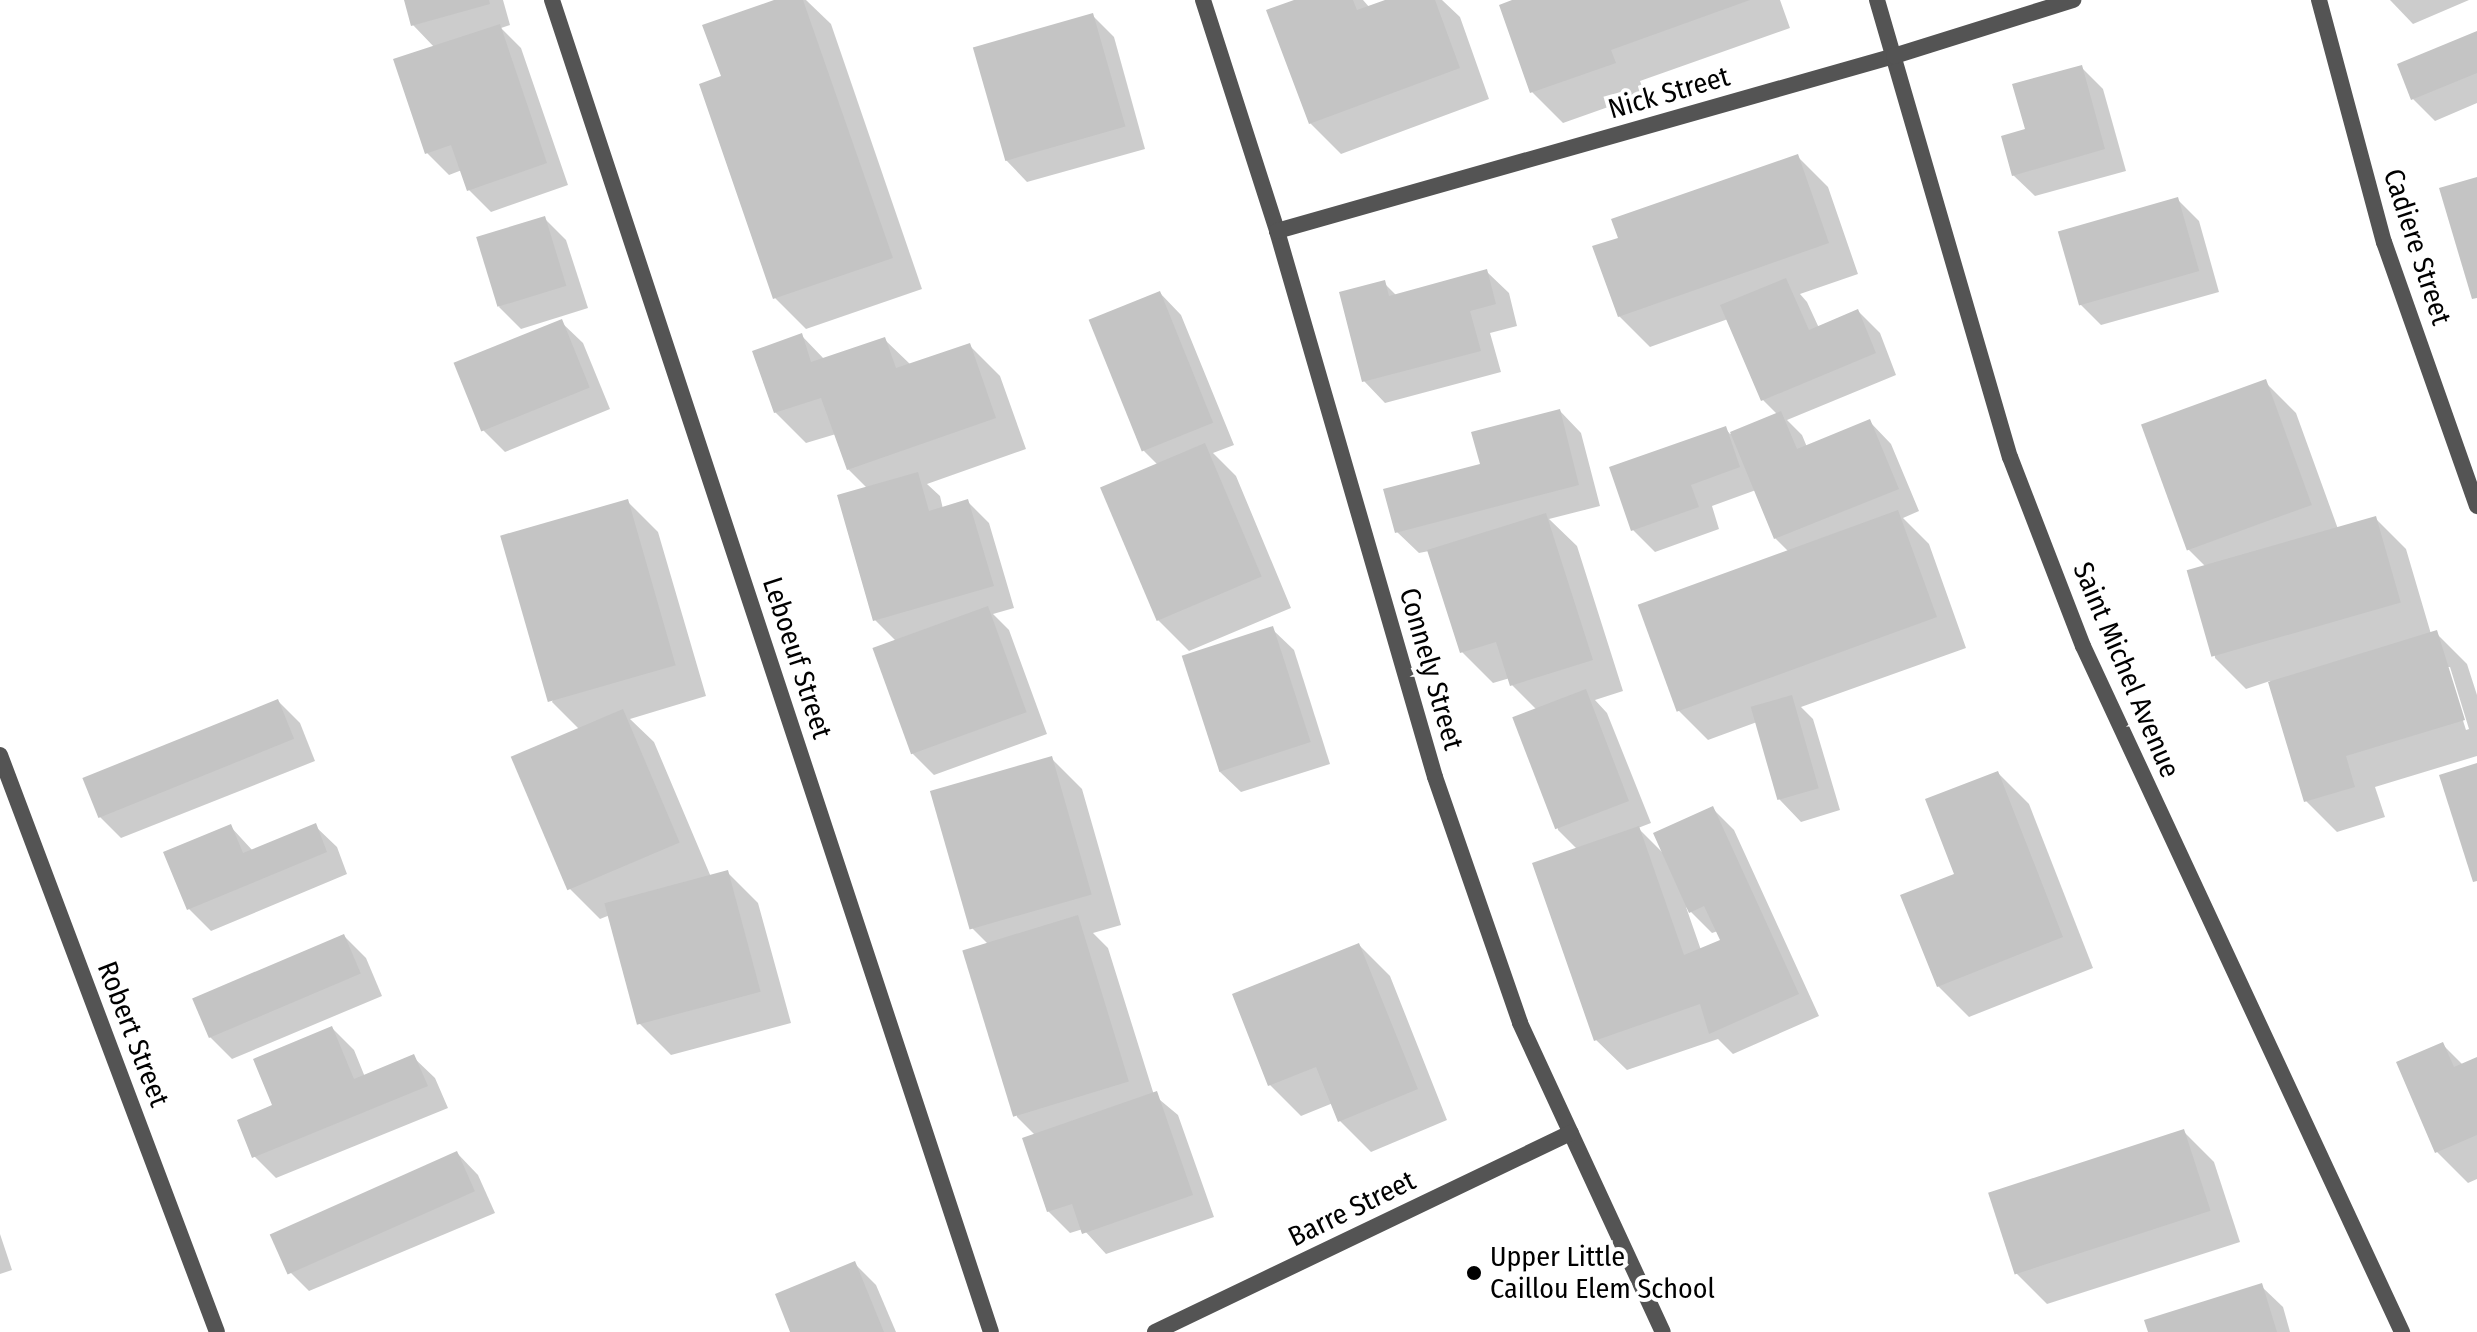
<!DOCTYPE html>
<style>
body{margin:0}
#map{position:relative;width:2477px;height:1332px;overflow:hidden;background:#fff;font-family:"Fira Sans Condensed",sans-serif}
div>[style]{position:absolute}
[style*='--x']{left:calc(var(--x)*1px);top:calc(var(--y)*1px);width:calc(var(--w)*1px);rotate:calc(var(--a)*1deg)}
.shadow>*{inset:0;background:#0003}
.building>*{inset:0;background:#c4c4c4;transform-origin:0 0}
.minor>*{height:16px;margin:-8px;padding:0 8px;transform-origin:8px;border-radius:8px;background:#545454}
.dots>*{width:22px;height:22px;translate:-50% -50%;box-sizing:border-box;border:4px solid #fff;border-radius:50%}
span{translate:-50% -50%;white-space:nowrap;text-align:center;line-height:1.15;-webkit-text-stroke:8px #fff;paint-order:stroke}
.street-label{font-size:28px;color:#000}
.poi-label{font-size:28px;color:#000}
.left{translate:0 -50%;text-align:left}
</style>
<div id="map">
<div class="shadow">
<i style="clip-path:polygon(406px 0,503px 0,510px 25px,501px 28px,521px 48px,568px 185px,491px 212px,469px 190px,462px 170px,449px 175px,427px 153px,435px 48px,413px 25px)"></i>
<i style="clip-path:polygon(781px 0,806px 0,831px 24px,922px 289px,806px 329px,775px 298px,723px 77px)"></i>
<i style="clip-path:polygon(1300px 0,1363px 0,1370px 8px,1391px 0,1442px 0,1460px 17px,1489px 99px,1341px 154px,1310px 123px)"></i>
<i style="clip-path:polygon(1518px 0,1780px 0,1790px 28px,1640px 81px,1645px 94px,1563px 123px,1532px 92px)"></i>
<i style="clip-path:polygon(2390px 0,2469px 0,2413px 24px)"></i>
<i style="clip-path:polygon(1092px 15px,1114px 37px,1145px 149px,1027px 182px,1006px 160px)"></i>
<i style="clip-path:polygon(2477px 34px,2477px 103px,2435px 121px,2413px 99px)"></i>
<i style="clip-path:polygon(2081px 67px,2103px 89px,2126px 171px,2035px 196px,2013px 175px,2027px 131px)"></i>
<i style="clip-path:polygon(1797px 156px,1828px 187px,1858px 274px,1800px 294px,1807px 302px,1819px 328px,1858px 311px,1880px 333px,1896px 375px,1787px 420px,1802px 435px,1807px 447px,1870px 422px,1891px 444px,1919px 511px,1903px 518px,1929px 544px,1966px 648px,1801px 707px,1813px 719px,1840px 810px,1801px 822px,1780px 800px,1757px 722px,1708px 740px,1677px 709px,1788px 551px,1775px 538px,1756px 490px,1712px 506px,1719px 529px,1655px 552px,1633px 530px,1725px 428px,1730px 434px,1778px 415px,1763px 400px,1728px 319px,1650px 347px,1619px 316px,1620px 239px)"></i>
<i style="clip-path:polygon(2177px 199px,2199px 221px,2219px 292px,2101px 325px,2079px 303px)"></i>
<i style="clip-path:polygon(545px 219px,566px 240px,588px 308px,521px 329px,499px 307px)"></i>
<i style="clip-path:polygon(1487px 272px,1509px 293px,1517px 326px,1490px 333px,1501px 372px,1385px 403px,1364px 381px,1384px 283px,1397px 296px)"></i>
<i style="clip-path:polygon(1160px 293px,1181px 315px,1234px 445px,1213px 453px,1236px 476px,1291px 608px,1189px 651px,1158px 620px,1158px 465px,1144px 451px)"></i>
<i style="clip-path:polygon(561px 322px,583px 343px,610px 409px,505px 452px,483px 430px)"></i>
<i style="clip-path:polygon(801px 335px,825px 360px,884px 339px,911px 365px,969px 345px,1000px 376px,1026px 449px,927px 484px,940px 496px,943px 509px,968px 502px,989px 523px,1014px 608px,993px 614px,1009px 630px,1047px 734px,934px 775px,912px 753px,897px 642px,875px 620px,867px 488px,848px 469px,836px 434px,806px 443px,775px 412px)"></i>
<i style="clip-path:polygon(evenodd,2265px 382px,2296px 413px,2338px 529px,2375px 518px,2406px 549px,2431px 634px,2436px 633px,2467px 664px,2477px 695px,2477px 756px,2375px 787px,2385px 817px,2337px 832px,2306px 801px,2270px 681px,2246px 689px,2215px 658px,2207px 568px,2188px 549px,2265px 382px,2446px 667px,2450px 667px,2469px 729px,2466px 730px,2446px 667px)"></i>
<i style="clip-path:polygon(evenodd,1560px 411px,1581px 433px,1600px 506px,1549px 519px,1577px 546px,1623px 691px,1595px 700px,1607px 713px,1651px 823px,1638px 828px,1664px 854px,1713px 809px,1734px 830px,1819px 1016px,1733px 1054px,1718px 1039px,1627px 1070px,1596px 1040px,1578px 850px,1558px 830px,1537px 710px,1512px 685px,1510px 678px,1493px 683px,1462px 652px,1429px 551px,1419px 553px,1397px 532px,1560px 411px,1686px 907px,1712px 933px,1718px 931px,1722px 941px,1701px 950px,1686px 907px)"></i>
<i style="clip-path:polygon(627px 501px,658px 532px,706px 696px,630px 719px,654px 742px,711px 877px,727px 872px,758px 903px,791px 1023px,671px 1055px,640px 1024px,610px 915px,600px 919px,569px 888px,580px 730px,552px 702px)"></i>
<i style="clip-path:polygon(1272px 629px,1294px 650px,1330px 764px,1241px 792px,1219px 771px)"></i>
<i style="clip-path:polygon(278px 701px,300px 723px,315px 761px,121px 838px,99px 816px)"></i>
<i style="clip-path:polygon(1051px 758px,1082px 789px,1121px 925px,1093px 933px,1108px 948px,1154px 1095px,1178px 1115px,1214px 1217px,1106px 1254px,1083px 1229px,1070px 1233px,1048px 1211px,1036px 1136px,1017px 1117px,988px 944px,972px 928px)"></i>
<i style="clip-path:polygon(1998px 773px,2029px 804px,2093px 968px,1969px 1017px,1938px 986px,1957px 875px)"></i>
<i style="clip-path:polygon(230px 826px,253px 851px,315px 826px,337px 847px,347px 874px,211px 931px,189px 909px)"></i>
<i style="clip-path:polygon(344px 936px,366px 958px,382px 996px,232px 1059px,210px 1037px)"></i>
<i style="clip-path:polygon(1359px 945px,1390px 976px,1447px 1120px,1371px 1152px,1340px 1121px,1333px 1103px,1301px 1116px,1270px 1085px)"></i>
<i style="clip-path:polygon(332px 1028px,354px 1050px,365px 1077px,413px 1057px,435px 1078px,448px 1108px,276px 1178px,254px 1156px,275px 1106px)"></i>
<i style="clip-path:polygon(2442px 1044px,2463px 1065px,2477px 1059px,2477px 1179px,2468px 1183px,2437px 1152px)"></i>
<i style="clip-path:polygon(2183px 1131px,2214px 1162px,2240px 1242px,2047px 1304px,2016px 1273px)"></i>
<i style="clip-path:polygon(457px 1153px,478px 1175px,495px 1213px,309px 1291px,287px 1269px)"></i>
<i style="clip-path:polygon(0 1234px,12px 1270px,0 1274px)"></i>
<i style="clip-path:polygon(854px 1263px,876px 1285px,896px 1332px,793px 1332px)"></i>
<i style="clip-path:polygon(2261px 1286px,2283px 1307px,2290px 1332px,2150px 1332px)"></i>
</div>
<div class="building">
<i style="clip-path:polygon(404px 0,489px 0,490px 4px,411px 26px)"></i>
<i style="clip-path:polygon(774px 0,803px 0,893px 258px,773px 299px,699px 84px,721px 76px,702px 25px)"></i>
<i style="clip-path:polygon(1294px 0,1353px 0,1357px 10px,1385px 0,1435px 0,1460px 68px,1309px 124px,1266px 10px)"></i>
<i style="clip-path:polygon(1512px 0,1750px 0,1611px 50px,1616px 63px,1530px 93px,1499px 5px)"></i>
<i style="left:1093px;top:13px;width:118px;height:125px;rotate:74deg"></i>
<i style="clip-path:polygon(500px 24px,547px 163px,467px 191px,451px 145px,425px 154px,393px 59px)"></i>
<i style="clip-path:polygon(2477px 31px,2477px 73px,2411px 100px,2397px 64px)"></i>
<i style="clip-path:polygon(2082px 65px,2105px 149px,2012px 176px,2001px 136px,2025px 129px,2012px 84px)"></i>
<i style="clip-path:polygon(1798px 154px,1829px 243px,1618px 317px,1592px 246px,1618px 238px,1611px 219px)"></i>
<i style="clip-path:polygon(2477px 177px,2477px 298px,2472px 299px,2439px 188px)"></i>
<i style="left:2178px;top:197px;width:77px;height:125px;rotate:74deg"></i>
<i style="left:545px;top:216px;width:73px;height:72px;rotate:73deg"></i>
<i style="clip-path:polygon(1487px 269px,1496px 304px,1470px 311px,1481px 351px,1362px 382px,1339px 292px,1385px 280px,1389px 296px)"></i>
<i style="clip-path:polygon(1786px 278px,1809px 330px,1858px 309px,1876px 353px,1761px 401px,1720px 305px)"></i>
<i style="left:1160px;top:291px;width:142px;height:77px;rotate:68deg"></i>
<i style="left:562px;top:319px;width:74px;height:117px;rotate:68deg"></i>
<i style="clip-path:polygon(802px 333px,811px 362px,885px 337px,896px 368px,970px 343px,996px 418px,847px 470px,821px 398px,774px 413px,752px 351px)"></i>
<i style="left:2266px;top:379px;width:134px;height:133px;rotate:70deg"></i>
<i style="clip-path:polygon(1560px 409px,1579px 485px,1395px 533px,1383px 489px,1480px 464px,1471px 432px)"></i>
<i style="clip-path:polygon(1781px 411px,1797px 449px,1870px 419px,1899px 489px,1774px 539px,1730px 432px)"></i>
<i style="clip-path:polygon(1726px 426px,1740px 467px,1691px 485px,1699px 507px,1631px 531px,1609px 467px)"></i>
<i style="left:1205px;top:443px;width:145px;height:114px;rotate:67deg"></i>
<i style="clip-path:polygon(918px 472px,929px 511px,968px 499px,994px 586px,873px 621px,837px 495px)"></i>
<i style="left:628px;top:499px;width:173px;height:133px;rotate:74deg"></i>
<i style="left:1898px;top:510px;width:114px;height:277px;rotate:70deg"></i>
<i style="clip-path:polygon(1546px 513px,1593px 660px,1510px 686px,1496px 642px,1460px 653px,1427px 550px)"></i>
<i style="left:2376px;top:516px;width:90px;height:197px;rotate:74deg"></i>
<i style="left:988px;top:606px;width:113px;height:123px;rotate:70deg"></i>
<i style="left:1273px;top:626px;width:122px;height:96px;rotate:72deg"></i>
<i style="clip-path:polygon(2437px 630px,2465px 720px,2346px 756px,2355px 787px,2304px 802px,2268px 682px)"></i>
<i style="left:1586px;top:689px;width:120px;height:79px;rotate:69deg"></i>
<i style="left:1792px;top:695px;width:97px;height:43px;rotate:74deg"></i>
<i style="left:278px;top:699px;width:43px;height:211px;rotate:68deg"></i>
<i style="left:623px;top:709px;width:145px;height:122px;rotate:67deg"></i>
<i style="left:1052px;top:756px;width:144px;height:127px;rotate:74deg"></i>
<i style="clip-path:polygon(2477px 763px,2477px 881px,2473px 882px,2439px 775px)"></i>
<i style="clip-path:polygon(1998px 771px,2063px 937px,1937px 987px,1900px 895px,1954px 874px,1925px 799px)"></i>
<i style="clip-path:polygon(1713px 806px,1799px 994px,1709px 1034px,1700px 1004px,1594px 1041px,1532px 863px,1639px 826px,1684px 955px,1720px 940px,1704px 906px,1689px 913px,1653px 833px)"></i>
<i style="clip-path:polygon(316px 823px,327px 852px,187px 910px,163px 852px,231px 824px,243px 853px)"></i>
<i style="left:728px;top:870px;width:126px;height:128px;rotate:75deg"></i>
<i style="left:1078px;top:915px;width:174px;height:121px;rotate:73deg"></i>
<i style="left:344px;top:934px;width:43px;height:165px;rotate:67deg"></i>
<i style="clip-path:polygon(1359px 943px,1418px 1089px,1338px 1122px,1316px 1067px,1268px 1086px,1232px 994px)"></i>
<i style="clip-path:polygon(332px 1026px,354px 1079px,414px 1054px,428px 1086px,252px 1158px,237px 1120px,272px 1105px,253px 1059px)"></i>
<i style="clip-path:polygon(2443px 1042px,2454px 1067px,2477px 1057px,2477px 1135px,2435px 1153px,2396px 1062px)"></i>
<i style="clip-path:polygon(1157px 1091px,1193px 1195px,1082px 1234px,1072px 1204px,1047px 1212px,1022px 1138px)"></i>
<i style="left:2184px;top:1129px;width:86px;height:206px;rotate:72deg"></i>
<i style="left:457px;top:1151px;width:44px;height:205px;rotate:66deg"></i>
<i style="clip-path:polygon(855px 1261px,884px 1332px,790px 1332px,775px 1294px)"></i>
<i style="clip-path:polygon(2262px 1283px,2277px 1332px,2148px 1332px,2144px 1320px)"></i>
</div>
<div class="minor">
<i style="--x:552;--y:0;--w:1402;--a:71.76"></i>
<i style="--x:1203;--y:0;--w:243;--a:72.2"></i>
<i style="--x:1277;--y:231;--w:568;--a:73.86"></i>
<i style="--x:1435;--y:777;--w:260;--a:70.9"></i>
<i style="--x:1520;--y:1023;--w:340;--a:65.2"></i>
<i style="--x:1877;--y:0;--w:476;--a:73.8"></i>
<i style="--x:2010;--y:457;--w:203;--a:68.9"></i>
<i style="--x:2083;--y:646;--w:757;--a:65.06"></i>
<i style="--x:2319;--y:0;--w:251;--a:75"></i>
<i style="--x:2384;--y:242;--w:280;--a:70.6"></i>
<i style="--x:1277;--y:231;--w:641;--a:-15.83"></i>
<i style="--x:1894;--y:56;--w:188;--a:-17.4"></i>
<i style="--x:0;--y:755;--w:616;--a:69.39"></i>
<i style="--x:1155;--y:1332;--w:461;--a:-25.6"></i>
</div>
<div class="dots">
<i style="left:1474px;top:1273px;background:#000"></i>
</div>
<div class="street-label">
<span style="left:1669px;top:93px;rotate:-16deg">Nick Street</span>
<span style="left:2417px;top:247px;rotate:72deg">Cadiere Street</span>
<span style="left:797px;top:658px;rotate:72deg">Leboeuf Street</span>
<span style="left:1431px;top:669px;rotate:74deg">Connely Street</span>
<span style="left:2126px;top:670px;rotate:67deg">Saint Michel Avenue</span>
<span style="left:133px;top:1034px;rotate:69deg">Robert Street</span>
<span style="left:1352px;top:1209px;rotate:-26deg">Barre Street</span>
</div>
<div class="poi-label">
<span class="left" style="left:1490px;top:1273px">Upper Little<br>Caillou Elem School</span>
</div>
</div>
